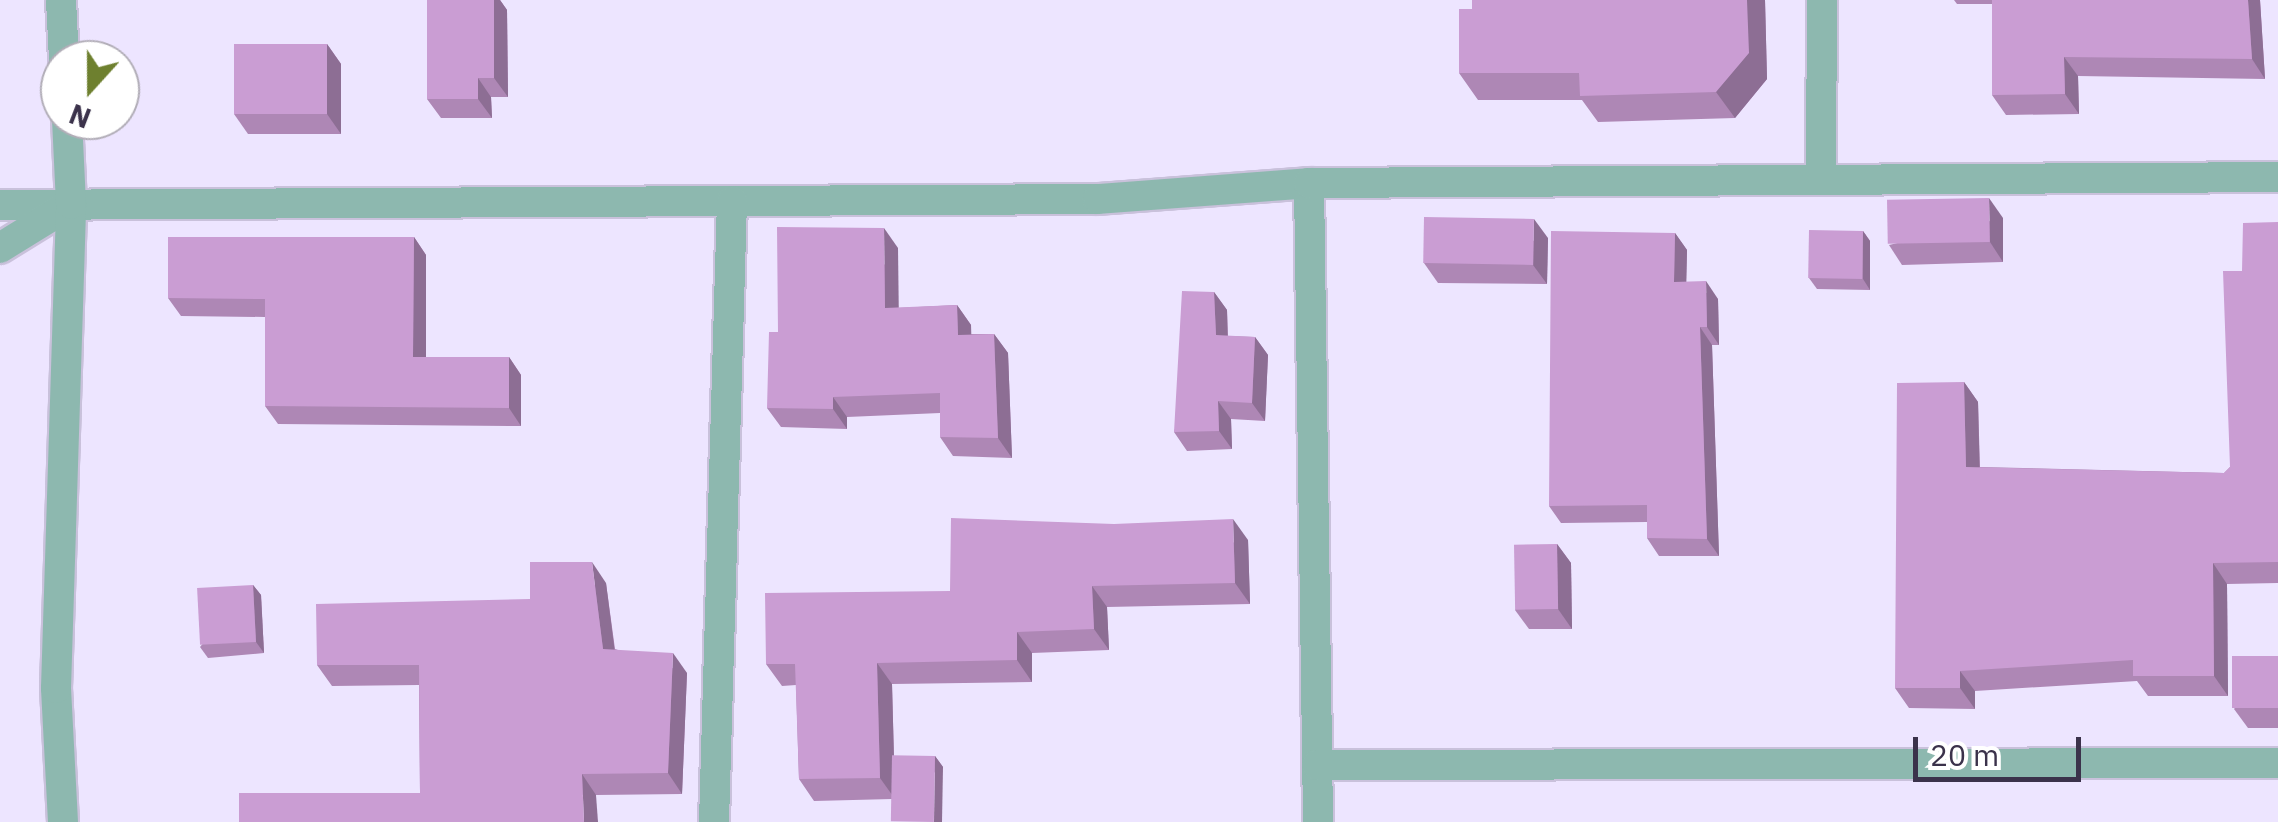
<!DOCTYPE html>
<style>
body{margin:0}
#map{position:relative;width:2278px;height:822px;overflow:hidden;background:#ede5ff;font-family:"IBM Plex Sans",sans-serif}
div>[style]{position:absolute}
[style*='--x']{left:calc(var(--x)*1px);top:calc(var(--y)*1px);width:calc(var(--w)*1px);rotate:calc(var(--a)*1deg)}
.roads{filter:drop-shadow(2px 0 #c9c1db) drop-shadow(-2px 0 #c9c1db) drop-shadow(0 2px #c9c1db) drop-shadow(0 -2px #c9c1db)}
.minor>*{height:30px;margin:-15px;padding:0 15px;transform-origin:15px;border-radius:15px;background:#8db8af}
.tertiary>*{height:30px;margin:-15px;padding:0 15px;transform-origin:15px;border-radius:15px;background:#8db8af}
.wall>*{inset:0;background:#ae87b5}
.shaded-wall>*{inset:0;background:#8d6e94}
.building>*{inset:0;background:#ca9dd3;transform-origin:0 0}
span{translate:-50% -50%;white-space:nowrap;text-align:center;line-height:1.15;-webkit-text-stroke:10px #fff;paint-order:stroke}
.north{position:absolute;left:40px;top:40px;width:100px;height:100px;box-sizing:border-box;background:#fff;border:2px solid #b1adb7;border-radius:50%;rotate:201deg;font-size:28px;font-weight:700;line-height:40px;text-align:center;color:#3b324b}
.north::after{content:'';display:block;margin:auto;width:35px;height:45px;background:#6e802f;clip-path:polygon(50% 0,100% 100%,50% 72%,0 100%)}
.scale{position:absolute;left:1913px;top:737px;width:168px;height:45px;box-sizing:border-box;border:5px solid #3b324b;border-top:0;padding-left:12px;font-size:30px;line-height:35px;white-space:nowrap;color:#3b324b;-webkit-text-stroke:8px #fff;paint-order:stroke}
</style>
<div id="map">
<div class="roads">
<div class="minor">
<i style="--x:1821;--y:180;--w:180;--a:-89.7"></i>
<i style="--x:1309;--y:183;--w:639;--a:89.19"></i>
<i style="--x:0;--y:205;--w:1098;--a:-0.31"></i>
<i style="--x:1098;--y:199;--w:212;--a:-4.3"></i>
<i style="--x:1309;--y:183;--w:969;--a:-0.35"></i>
<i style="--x:0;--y:248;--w:80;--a:-31.7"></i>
<i style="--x:1317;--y:765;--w:961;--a:-0.12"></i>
<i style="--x:714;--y:822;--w:621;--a:-88.34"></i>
</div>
<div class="tertiary">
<i style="--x:61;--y:0;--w:60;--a:87.1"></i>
<i style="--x:63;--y:822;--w:134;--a:-93"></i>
<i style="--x:56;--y:688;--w:484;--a:-88.2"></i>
<i style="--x:71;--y:204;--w:84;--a:-92.7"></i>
</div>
</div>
<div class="wall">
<i style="clip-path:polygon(427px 0,500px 0,507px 10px,508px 97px,491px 97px,492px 118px,441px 118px,427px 99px)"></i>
<i style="clip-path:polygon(1472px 0,1765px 0,1767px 79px,1735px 118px,1598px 122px,1582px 100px,1478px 100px,1459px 73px,1472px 9px)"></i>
<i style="clip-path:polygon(1954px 0,2260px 0,2265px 79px,2078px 76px,2079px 114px,2006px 115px,1992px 95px,1992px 4px,1957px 4px)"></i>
<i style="clip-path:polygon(327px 44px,341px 64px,341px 134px,248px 134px,234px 114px)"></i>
<i style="clip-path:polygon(2003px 218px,2003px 262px,1902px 265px,1889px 245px)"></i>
<i style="clip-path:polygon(2278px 222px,2278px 583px,2227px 584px,2228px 696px,2148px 696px,2137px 681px,1975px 691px,1975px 709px,1909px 708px,1895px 688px,1964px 382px,1978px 402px,1980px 467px,2224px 473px,2230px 467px,2242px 271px)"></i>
<i style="clip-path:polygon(1863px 231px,1870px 241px,1870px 290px,1817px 289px,1809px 278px)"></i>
<i style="clip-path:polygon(1675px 233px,1687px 250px,1686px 282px,1718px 299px,1719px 345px,1712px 345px,1719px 556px,1659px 556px,1647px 538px,1647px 522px,1561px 523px,1549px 506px)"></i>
<i style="clip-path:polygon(414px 237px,426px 255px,426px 357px,509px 357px,521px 375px,521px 426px,278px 424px,265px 406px,265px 317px,181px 316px,168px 298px)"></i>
<i style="clip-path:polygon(1548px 238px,1547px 284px,1438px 283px,1424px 263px)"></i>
<i style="clip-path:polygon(898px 248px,898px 308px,957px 305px,971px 325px,971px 334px,994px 334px,1008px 353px,1012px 458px,953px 456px,940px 437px,940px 413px,847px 417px,847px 429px,781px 427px,767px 408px)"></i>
<i style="clip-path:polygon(1214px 292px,1227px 310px,1228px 336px,1255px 337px,1268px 355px,1265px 421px,1231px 419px,1232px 449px,1187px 451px,1174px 432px)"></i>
<i style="clip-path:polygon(1248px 540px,1250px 604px,1107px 607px,1109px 650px,1032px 653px,1032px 682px,892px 684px,894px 757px,935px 756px,943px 767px,892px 799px,814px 801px,799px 779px,796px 685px,782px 686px,766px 664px,950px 591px)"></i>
<i style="clip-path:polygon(1557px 544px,1571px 563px,1572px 629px,1529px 629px,1515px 610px)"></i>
<i style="clip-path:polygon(606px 583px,615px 649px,687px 673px,682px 794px,596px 795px,420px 793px,419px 685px,332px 686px,317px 665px)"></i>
<i style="clip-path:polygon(253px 585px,261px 595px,264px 653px,208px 658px,200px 647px)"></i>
<i style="clip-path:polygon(2278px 656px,2278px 728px,2248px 728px,2234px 709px)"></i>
</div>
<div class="shaded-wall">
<i style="clip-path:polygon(494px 0,500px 0,507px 10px,508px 97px,494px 78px)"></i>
<i style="clip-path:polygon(1747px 0,1765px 0,1767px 79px,1735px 118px,1716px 92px)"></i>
<i style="clip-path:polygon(2248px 0,2260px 0,2265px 79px,2252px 59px)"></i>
<i style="clip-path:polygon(327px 44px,341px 64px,341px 134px,327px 114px)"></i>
<i style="clip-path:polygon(2064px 57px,2078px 76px,2079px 114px,2065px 94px)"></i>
<i style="clip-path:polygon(478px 78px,491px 97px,492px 118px,478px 99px)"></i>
<i style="clip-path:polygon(1989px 198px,2003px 218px,2003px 262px,1990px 242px)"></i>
<i style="clip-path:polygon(1534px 219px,1548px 238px,1547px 284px,1533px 265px)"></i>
<i style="clip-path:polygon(884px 228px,898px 248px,899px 328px,885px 308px)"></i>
<i style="clip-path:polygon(1863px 231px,1870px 241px,1870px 290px,1863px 279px)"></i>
<i style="clip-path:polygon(1675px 233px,1687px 250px,1686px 299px,1674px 282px)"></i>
<i style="clip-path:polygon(414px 237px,426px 255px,426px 375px,413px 357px)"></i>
<i style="clip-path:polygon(1706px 281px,1718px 299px,1719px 345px,1707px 327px)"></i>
<i style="clip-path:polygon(1214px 292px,1227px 310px,1228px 354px,1216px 335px)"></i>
<i style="clip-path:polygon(957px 305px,971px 325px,972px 354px,958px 335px)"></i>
<i style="clip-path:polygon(1700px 327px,1712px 345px,1719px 556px,1707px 539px)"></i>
<i style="clip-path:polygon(994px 334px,1008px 353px,1012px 458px,998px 438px)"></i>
<i style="clip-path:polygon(1255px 337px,1268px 355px,1265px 421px,1252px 403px)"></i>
<i style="clip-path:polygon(509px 357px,521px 375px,521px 426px,509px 408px)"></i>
<i style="clip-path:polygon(1964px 382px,1978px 402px,1980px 487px,1966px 467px)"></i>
<i style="clip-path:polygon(833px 397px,847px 417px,847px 429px,833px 409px)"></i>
<i style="clip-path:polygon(1218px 401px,1231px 419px,1232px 449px,1219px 431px)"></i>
<i style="clip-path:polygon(1233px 519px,1248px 540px,1250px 604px,1235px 583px)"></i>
<i style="clip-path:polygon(1557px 544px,1571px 563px,1572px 629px,1558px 609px)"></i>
<i style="clip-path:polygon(592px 562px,606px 583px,617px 669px,603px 649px)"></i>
<i style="clip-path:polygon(2213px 563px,2227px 584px,2228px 696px,2214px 676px)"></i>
<i style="clip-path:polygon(253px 585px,261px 595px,264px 653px,256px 642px)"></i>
<i style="clip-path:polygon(1092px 586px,1107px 607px,1109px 650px,1094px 629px)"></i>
<i style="clip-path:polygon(1017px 632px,1032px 653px,1032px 682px,1017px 660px)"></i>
<i style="clip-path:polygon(673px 653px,687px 673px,682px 794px,668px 773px)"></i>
<i style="clip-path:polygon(877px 663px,892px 684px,895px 799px,880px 778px)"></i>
<i style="clip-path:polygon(1960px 671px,1975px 691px,1975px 709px,1960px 688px)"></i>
<i style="clip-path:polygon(935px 756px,943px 767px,942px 822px,934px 822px)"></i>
<i style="clip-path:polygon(582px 774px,596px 795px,598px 822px,584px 822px)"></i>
</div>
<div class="building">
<i style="clip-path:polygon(427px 0,494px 0,494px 78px,478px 78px,478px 99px,427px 99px)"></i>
<i style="clip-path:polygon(1472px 0,1747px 0,1749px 53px,1716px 92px,1580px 96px,1579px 73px,1459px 73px,1459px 9px,1472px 9px)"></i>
<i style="clip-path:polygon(1992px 0,2248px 0,2252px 59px,2064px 57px,2065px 94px,1992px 95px)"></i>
<i style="left:234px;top:44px;width:93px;height:70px"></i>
<i style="left:1989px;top:198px;width:44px;height:102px;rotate:89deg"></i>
<i style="left:1424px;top:217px;width:110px;height:46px;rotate:1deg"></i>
<i style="clip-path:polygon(2278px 222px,2278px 562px,2213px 563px,2214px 676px,2133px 676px,2133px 660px,1960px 671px,1960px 688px,1895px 688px,1897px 383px,1964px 382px,1966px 467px,2224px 473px,2230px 467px,2223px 271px,2242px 271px,2243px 223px)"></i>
<i style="clip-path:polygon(777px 227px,884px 228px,885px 308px,957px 305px,958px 335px,994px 334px,998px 438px,940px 437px,940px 393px,833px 397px,833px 409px,767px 408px,769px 332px,778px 332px)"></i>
<i style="left:1809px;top:230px;width:54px;height:48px;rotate:1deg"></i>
<i style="clip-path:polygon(1551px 231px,1675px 233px,1674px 282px,1706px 281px,1707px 327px,1700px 327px,1707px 539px,1647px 538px,1647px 505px,1549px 506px)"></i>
<i style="clip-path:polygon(168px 237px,414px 237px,413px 357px,509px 357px,509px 408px,265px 406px,265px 299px,168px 298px)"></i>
<i style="clip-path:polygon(1182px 291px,1214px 292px,1216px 335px,1255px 337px,1252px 403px,1218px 401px,1219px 431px,1174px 432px)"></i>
<i style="clip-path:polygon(951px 518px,1114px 524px,1233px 519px,1235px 583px,1092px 586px,1094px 629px,1017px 632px,1017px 660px,877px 663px,880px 778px,799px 779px,795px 664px,766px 664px,765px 593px,950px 591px)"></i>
<i style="left:1557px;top:544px;width:65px;height:43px;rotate:89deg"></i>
<i style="clip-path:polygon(530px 562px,592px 562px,603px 649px,673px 653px,668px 773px,582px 774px,584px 822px,239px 822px,239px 793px,420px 793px,419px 665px,317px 665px,316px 604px,530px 599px)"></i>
<i style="left:253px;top:585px;width:57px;height:56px;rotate:87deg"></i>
<i style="left:2278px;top:656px;width:52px;height:46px;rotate:90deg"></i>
<i style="left:935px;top:756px;width:66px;height:43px;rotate:91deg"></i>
</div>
<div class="north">N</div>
<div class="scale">20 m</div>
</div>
